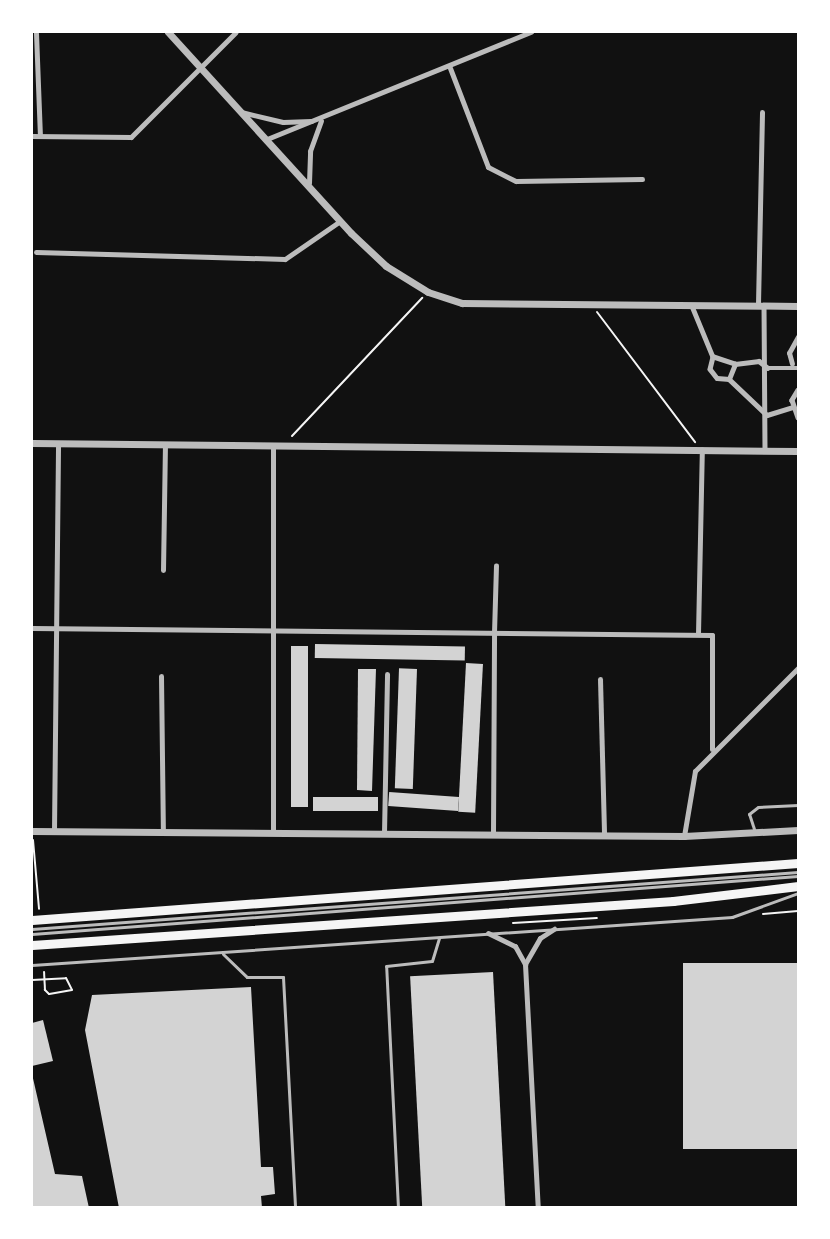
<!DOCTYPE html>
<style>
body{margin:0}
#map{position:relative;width:830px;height:1239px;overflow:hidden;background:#111;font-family:Overpass,sans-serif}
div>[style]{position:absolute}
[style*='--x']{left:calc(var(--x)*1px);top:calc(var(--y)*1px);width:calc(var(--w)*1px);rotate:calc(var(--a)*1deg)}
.building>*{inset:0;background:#d3d3d3;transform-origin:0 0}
.path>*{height:2px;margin:-1px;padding:0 1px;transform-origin:1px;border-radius:1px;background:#f5f5f5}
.service>*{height:3px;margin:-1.5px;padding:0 1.5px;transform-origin:1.5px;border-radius:1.5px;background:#bcbcbc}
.pedestrian>*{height:4.5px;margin:-2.25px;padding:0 2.25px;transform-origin:2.25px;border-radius:2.25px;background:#bcbcbc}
.minor>*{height:5px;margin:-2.5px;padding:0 2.5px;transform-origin:2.5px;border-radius:2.5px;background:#bcbcbc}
.tertiary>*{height:7px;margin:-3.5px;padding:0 3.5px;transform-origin:3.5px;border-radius:3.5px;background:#bcbcbc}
.primary>*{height:9px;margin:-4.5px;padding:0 4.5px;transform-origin:4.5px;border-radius:4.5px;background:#f5f5f5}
span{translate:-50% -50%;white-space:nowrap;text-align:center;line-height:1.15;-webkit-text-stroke:4.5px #fff;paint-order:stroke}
.frame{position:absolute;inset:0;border:33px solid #fff;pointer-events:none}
</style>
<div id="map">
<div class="building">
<i style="left:315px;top:644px;width:150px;height:14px;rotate:1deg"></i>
<i style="left:291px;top:646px;width:17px;height:161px"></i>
<i style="left:466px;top:663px;width:17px;height:149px;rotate:3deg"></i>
<i style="clip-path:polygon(358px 669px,376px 669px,372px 791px,357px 790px)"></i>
<i style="left:417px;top:669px;width:120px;height:18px;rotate:92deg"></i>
<i style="left:313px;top:797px;width:65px;height:14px"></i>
<i style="left:459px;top:797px;width:14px;height:70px;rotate:94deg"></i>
<i style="left:798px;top:963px;width:186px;height:115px;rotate:90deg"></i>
<i style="left:493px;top:972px;width:236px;height:83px;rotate:87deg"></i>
<i style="clip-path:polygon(251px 987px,261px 1167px,273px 1167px,275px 1194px,261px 1196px,262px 1208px,119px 1208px,85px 1030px,92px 995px)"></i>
<i style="clip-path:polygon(43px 1020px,53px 1061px,32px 1066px,32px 1023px)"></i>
<i style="clip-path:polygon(32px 1074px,55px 1174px,82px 1176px,89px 1208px,32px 1208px)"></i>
</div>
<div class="path">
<i style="--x:597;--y:312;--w:163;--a:53"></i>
<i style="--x:292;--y:436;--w:190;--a:-46.7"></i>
<i style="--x:33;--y:840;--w:69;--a:85"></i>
<i style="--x:763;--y:914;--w:35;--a:-5"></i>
<i style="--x:513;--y:923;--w:84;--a:-3.4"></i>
<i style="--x:32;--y:980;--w:34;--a:-3"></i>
<i style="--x:66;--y:978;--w:13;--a:63"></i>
<i style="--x:72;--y:990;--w:23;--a:170"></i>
<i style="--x:49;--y:994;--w:6;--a:-135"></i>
<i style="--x:45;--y:990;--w:18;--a:-93"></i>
</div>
<div class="service">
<i style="--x:755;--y:832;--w:19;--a:-108"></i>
<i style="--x:749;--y:814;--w:11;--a:-38"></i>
<i style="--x:758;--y:807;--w:40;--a:-2.9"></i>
<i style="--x:32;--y:929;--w:768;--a:-4.26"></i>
<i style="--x:32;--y:934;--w:768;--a:-4.33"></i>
<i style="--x:223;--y:954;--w:33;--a:44"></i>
<i style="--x:247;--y:977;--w:36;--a:0"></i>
<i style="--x:283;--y:977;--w:231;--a:87"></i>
<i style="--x:32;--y:965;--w:702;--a:-3.92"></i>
<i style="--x:732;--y:917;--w:70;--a:-20"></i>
<i style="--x:398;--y:1208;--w:242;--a:-92.8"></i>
<i style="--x:386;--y:966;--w:46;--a:-6.2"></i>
<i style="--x:432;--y:961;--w:24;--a:-73"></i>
</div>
<div class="pedestrian">
<i style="--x:764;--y:305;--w:146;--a:89.6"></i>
<i style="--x:692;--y:306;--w:55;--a:67.6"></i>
<i style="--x:713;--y:357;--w:12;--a:104"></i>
<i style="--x:710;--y:369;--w:11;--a:52"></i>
<i style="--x:717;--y:378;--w:12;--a:5"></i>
<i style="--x:729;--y:379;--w:16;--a:-68"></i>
<i style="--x:735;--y:364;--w:23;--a:-162"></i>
<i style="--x:735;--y:364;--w:24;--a:-7"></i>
<i style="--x:759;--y:361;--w:11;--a:38"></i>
<i style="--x:768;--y:368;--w:30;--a:0"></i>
<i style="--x:792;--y:364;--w:11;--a:-105"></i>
<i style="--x:789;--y:353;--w:18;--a:-61"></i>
<i style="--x:729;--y:379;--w:52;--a:43.5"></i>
<i style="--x:798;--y:390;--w:12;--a:121"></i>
<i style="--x:792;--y:400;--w:18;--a:71"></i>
<i style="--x:767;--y:415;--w:27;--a:-17"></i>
<i style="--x:494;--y:633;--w:67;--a:-88.3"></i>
<i style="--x:698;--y:634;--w:184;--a:-88.8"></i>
</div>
<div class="minor">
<i style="--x:36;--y:33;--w:103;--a:87.8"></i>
<i style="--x:450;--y:68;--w:106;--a:69"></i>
<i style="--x:488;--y:167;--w:31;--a:27"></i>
<i style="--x:516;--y:181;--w:126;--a:-0.9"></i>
<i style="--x:241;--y:112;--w:43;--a:13.4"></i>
<i style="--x:283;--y:122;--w:28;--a:-2"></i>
<i style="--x:32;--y:136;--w:99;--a:0.6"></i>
<i style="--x:131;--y:137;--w:148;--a:-45"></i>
<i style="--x:267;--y:139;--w:285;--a:-22.1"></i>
<i style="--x:309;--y:183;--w:32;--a:-88"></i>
<i style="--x:310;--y:151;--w:32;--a:-70"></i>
<i style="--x:36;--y:252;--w:249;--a:1.6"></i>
<i style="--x:285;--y:259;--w:67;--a:-34.6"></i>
<i style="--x:758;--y:304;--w:192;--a:-88.8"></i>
<i style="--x:273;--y:446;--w:386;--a:90"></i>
<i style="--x:163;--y:570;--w:126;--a:-89.1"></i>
<i style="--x:32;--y:628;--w:680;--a:0.59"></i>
<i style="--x:712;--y:635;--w:114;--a:90"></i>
<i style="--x:161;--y:676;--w:156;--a:89.3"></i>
<i style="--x:600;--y:679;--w:155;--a:88.5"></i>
<i style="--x:54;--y:831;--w:388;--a:-89.4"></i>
<i style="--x:384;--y:833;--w:159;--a:-88.9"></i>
<i style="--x:493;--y:834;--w:201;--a:-89.7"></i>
<i style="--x:684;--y:836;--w:66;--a:-80.4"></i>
<i style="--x:695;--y:771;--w:146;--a:-45"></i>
<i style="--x:488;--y:933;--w:30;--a:26"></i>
<i style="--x:515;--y:946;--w:21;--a:61"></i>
<i style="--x:525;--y:964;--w:244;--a:87"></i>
<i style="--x:525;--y:964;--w:30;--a:-60"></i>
<i style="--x:540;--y:938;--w:17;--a:-33"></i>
</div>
<div class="tertiary">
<i style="--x:168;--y:32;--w:272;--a:47.7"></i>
<i style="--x:351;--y:233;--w:48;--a:43.3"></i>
<i style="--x:386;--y:266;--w:49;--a:31.8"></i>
<i style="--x:428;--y:292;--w:36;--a:18"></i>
<i style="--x:462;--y:303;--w:336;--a:0.5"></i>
<i style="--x:32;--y:443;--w:766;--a:0.6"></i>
<i style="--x:32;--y:831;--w:652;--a:0.44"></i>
<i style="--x:684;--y:836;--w:114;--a:-3"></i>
</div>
<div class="primary">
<i style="--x:32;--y:920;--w:768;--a:-4.26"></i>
<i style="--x:32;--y:945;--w:643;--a:-3.93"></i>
<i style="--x:673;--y:901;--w:126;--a:-6.8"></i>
</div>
<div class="frame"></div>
</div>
